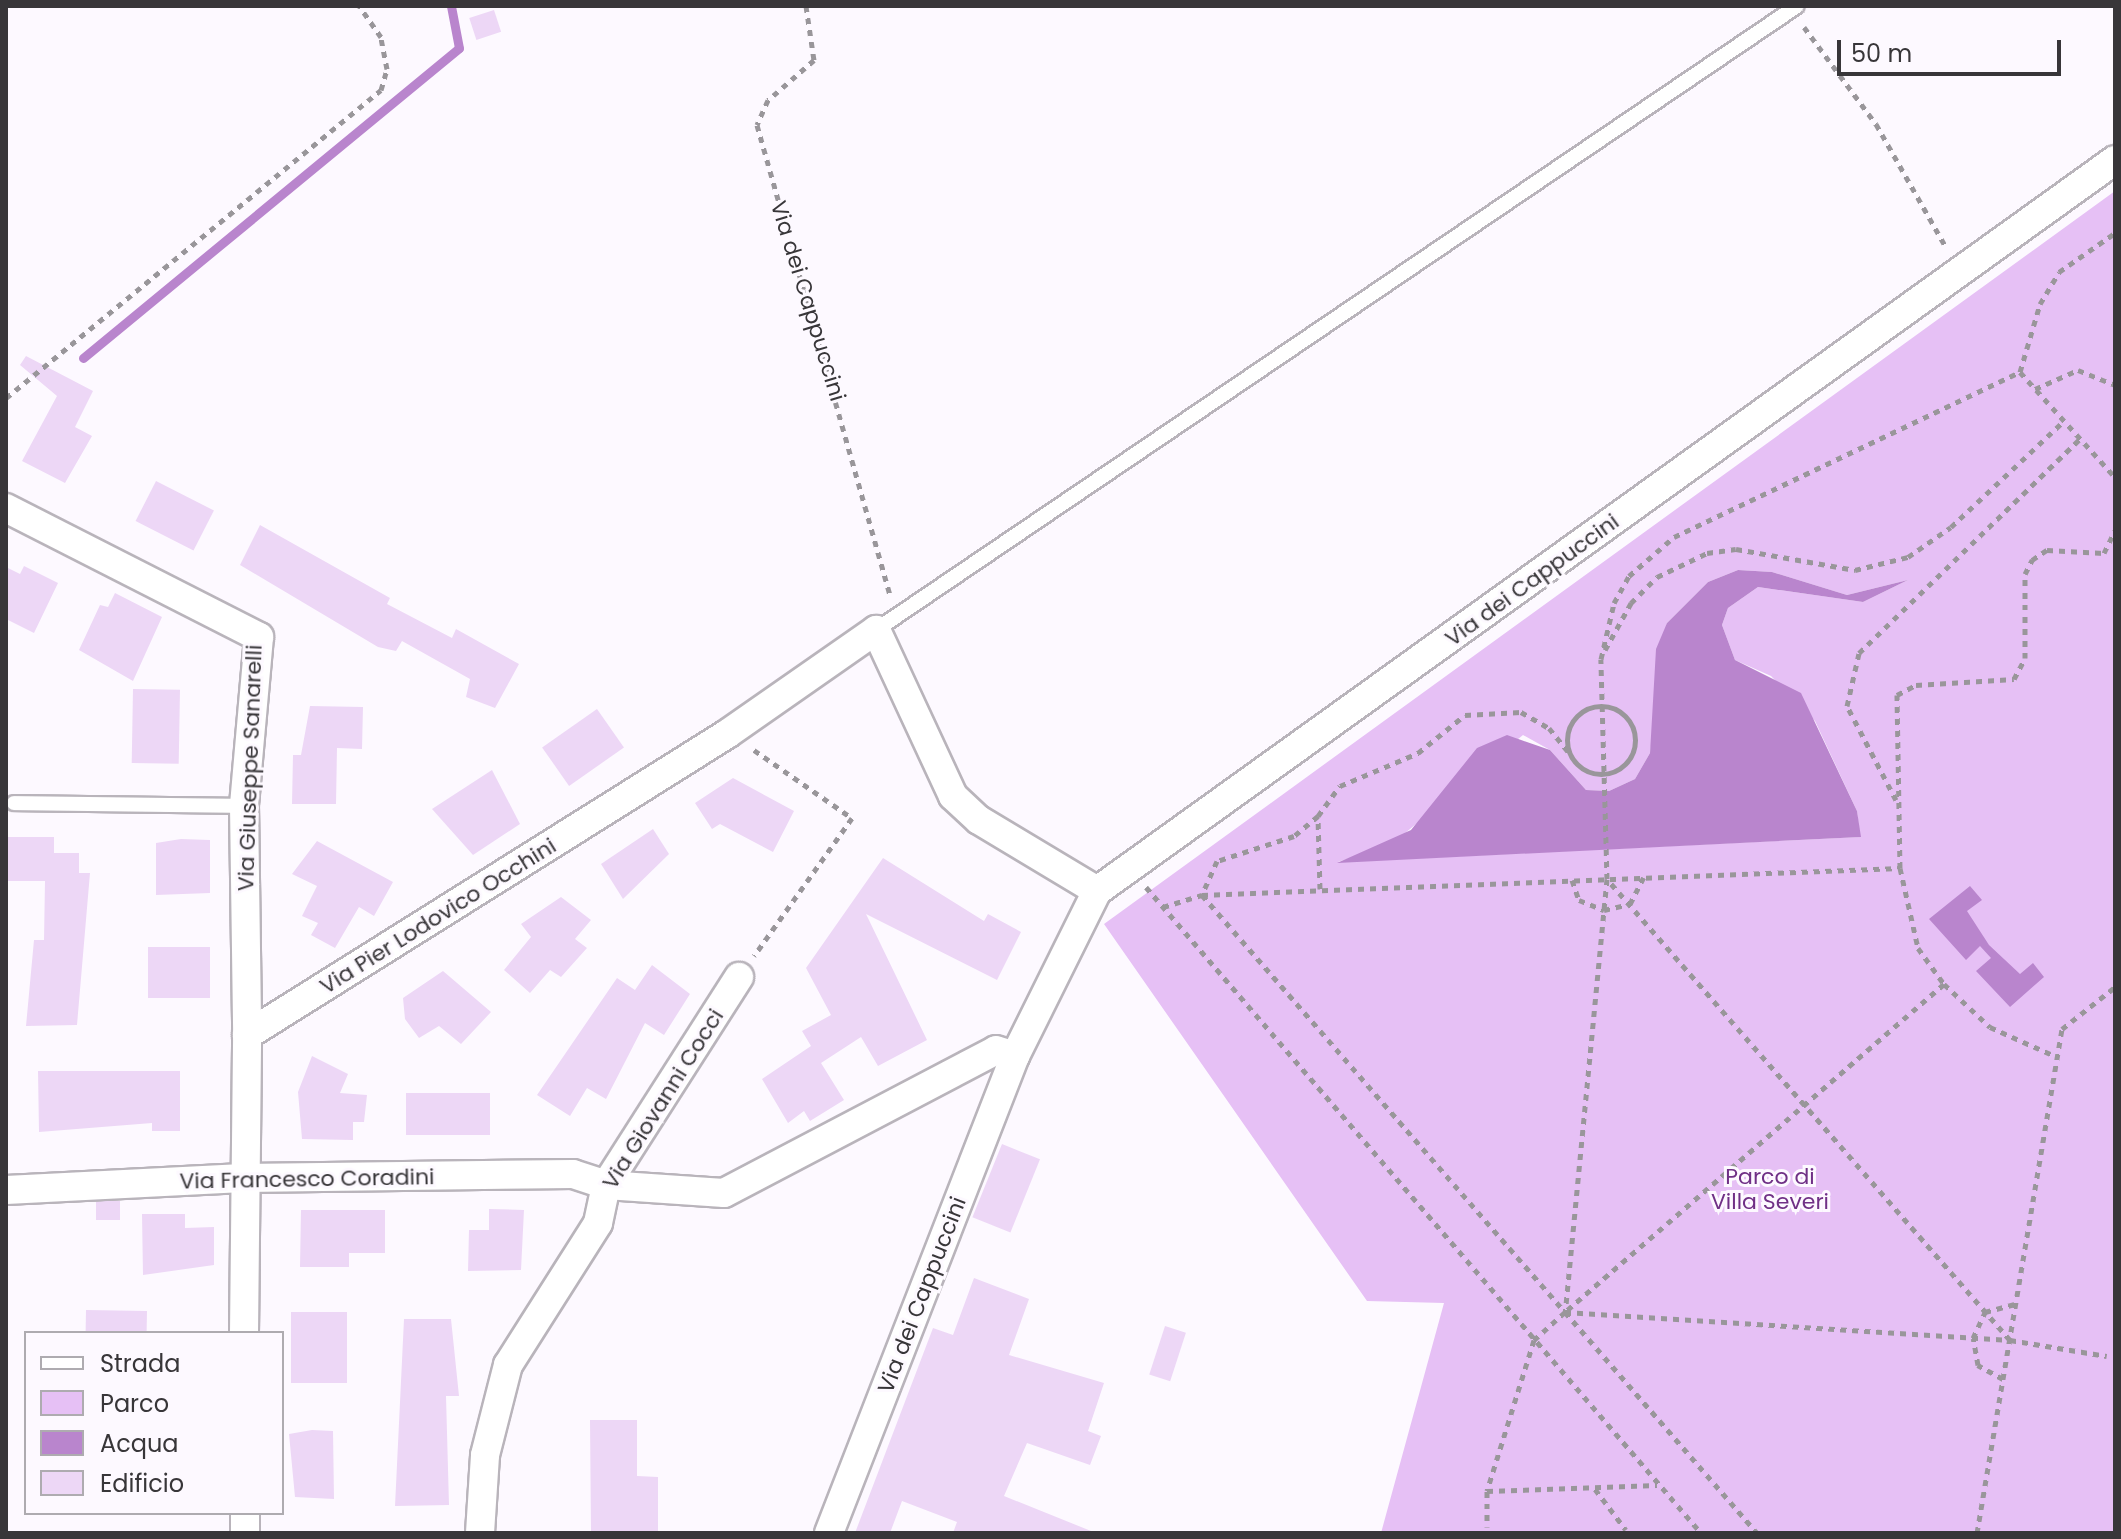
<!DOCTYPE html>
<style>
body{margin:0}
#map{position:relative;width:2121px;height:1539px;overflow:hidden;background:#fdf9ff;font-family:Poppins,sans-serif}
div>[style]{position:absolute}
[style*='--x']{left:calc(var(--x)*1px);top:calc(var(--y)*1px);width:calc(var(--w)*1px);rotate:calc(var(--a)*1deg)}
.green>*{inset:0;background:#e6c0f5}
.water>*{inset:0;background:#b985cd}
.stream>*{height:9px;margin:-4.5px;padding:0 4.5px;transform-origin:4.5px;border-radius:4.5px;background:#b985cd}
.building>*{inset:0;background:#edd7f6;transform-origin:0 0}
.path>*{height:5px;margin-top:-2.5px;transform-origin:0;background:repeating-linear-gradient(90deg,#99969a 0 6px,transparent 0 12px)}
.path>.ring{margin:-2.5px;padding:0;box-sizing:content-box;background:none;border:5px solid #99969a;border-radius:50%}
.roads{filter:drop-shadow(2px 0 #b9b4bb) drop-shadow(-2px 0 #b9b4bb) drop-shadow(0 2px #b9b4bb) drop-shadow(0 -2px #b9b4bb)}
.service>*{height:14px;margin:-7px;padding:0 7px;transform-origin:7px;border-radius:7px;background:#fff}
.minor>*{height:28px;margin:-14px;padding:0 14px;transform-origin:14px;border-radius:14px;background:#fff}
span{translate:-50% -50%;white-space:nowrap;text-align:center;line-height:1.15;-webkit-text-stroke:6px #fdf9ff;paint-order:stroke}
.street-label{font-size:22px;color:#383639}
.park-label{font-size:22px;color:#703086}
.frame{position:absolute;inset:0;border:8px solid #383639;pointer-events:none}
.legend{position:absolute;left:24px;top:1331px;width:260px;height:184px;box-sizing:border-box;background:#fdf9ff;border:2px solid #aeabb0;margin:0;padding:10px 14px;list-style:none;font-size:24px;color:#383639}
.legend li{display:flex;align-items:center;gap:16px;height:40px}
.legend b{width:40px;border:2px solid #aeabb0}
.scale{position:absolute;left:1837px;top:40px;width:224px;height:36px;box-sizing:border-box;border:4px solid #383639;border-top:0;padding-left:10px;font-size:24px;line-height:28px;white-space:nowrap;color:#383639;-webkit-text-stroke:6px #fdf9ff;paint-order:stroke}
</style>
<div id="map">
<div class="green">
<i style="clip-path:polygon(evenodd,2115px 191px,2115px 1533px,1381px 1533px,1444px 1303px,1367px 1301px,1104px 924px,2115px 191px,1738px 570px,1772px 572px,1847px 595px,1908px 580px,1863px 602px,1758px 587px,1728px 608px,1722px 625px,1735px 660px,1771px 676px,1815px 721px,1857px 811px,1860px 837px,1338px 862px,1392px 844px,1523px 735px,1550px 750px,1586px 790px,1609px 791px,1635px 779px,1650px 753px,1667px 623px,1708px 582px,1738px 570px)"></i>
</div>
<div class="water">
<i style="clip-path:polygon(1738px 570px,1772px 572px,1847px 595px,1908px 580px,1863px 602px,1758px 587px,1728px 608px,1722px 625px,1735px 660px,1801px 693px,1857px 811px,1861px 837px,1337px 863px,1411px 830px,1477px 748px,1507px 735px,1550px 750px,1586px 790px,1609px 791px,1635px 779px,1650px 753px,1656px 649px,1667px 623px,1708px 582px)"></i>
<i style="clip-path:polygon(1970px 886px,1982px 900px,1967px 911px,1989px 945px,2020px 974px,2033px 963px,2044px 977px,2010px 1007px,1976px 971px,1991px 958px,1980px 946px,1966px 960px,1929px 919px)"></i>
</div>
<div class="stream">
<i style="--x:83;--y:358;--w:487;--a:-39.5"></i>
<i style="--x:459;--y:48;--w:43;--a:-100.8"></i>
</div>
<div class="building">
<i style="left:494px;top:10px;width:23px;height:26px;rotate:72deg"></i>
<i style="clip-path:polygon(26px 356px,93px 391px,75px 427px,92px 436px,65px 483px,22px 461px,57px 396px,20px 365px)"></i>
<i style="left:156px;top:481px;width:65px;height:45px;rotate:27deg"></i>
<i style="clip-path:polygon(260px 525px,390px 598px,387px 604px,452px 638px,456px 629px,519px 664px,495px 708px,466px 697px,470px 679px,402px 641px,396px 651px,378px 647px,240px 565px)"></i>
<i style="clip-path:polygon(24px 566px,58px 583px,34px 633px,6px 619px,6px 567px,20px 574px)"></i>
<i style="clip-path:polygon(115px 593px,162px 617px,133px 681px,79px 650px,100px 605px,108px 607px)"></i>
<i style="left:133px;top:689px;width:47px;height:74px;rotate:1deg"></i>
<i style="clip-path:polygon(310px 706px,363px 707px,362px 749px,337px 748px,336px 804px,292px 804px,293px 755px,301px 755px)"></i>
<i style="left:597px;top:709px;width:47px;height:67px;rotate:55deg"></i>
<i style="clip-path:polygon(492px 770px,520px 824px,473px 855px,432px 809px)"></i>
<i style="clip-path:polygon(733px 778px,794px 811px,773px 852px,720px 824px,712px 829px,695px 803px)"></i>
<i style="clip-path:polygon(653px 829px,669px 854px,623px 899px,601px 864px)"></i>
<i style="clip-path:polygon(7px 837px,54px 837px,54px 853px,79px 853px,79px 873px,90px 873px,77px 1025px,26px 1026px,34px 940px,44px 940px,45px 881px,7px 881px)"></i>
<i style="clip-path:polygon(181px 839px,210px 840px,210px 893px,156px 895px,156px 843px)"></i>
<i style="clip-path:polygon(317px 841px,393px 882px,374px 916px,359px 907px,335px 948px,311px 935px,318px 923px,302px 916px,317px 886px,292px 874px)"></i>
<i style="clip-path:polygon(883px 858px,984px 921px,988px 914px,1021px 932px,997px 980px,866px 914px,927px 1040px,878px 1066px,861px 1037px,821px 1063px,844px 1100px,810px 1121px,804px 1111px,788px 1123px,762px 1079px,811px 1046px,802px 1031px,831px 1015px,806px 968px)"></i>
<i style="clip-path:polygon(561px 897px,591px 920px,575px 939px,587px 948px,561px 977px,550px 970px,530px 993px,504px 970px,531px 937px,521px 924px)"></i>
<i style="left:148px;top:947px;width:62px;height:51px"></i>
<i style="clip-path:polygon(652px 965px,690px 994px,664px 1035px,645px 1023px,606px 1099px,587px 1088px,570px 1116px,537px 1095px,617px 978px,635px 990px)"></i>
<i style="clip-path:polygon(443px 971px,491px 1012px,461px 1044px,439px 1026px,419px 1038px,405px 1019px,403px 998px)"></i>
<i style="clip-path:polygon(312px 1056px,348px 1074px,340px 1093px,367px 1095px,364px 1122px,353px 1122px,353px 1140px,302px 1139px,298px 1092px)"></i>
<i style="clip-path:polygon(38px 1071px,180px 1071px,180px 1131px,152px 1131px,152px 1123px,39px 1132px)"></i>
<i style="left:406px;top:1093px;width:84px;height:42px"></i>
<i style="left:1002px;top:1144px;width:41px;height:79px;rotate:22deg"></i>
<i style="left:120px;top:1201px;width:19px;height:24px;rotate:90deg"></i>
<i style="clip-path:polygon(489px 1209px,524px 1210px,521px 1270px,468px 1271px,469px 1230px,489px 1230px)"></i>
<i style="clip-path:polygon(301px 1210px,385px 1210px,385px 1253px,349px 1253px,349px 1267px,300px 1267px)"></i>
<i style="clip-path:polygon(142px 1214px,185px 1214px,185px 1228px,214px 1227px,214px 1265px,143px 1275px)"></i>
<i style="clip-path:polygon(974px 1278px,1029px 1299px,1009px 1355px,1104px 1383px,1088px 1431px,1101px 1436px,1090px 1465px,1027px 1443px,1004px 1496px,1096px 1533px,953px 1533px,957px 1522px,902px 1501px,890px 1533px,855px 1533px,933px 1328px,953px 1335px)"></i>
<i style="left:86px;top:1310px;width:61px;height:23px;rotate:1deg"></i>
<i style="left:291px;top:1312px;width:56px;height:71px"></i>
<i style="clip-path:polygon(404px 1319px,451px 1319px,459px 1396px,446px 1396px,449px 1505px,395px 1506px)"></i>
<i style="left:1165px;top:1326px;width:22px;height:51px;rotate:18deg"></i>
<i style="clip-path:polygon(590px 1420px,637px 1420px,637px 1476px,658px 1477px,658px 1533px,591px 1533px)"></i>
<i style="clip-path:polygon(312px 1430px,333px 1431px,334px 1499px,295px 1497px,289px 1434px)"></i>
</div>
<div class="path">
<i style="--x:806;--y:6;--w:55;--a:81.6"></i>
<i style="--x:814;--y:60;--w:61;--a:139"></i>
<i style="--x:768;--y:100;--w:27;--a:114"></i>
<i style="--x:757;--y:125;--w:489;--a:74.2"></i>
<i style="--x:1804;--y:27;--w:121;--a:53.4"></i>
<i style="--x:1876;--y:124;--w:142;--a:60.4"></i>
<i style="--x:2020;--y:372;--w:142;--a:47.9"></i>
<i style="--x:2035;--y:389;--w:47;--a:-23.8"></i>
<i style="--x:2078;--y:370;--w:40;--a:22"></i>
<i style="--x:6;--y:398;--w:485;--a:-39.4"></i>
<i style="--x:381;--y:90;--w:22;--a:-74"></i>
<i style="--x:387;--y:69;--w:33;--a:-101"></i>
<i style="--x:381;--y:37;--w:38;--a:-125"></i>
<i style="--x:1605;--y:650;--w:54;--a:-61"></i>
<i style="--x:1631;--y:603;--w:37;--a:-45"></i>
<i style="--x:1657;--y:577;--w:55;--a:-25.6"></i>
<i style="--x:1707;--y:553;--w:29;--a:-8"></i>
<i style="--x:1736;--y:549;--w:121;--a:10"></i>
<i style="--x:1855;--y:570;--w:55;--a:-13.8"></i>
<i style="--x:1908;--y:557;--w:52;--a:-34.9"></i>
<i style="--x:1951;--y:527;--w:155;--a:-43.2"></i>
<i class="ring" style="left:1567px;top:706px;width:63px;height:63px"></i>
<i style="--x:754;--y:750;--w:119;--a:34.8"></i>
<i style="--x:852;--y:818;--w:169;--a:125.4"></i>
<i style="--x:1896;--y:800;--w:106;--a:-117.5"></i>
<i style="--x:1847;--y:706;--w:54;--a:-77.2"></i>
<i style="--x:1859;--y:653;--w:308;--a:-44.1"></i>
<i style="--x:1318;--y:816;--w:31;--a:140"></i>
<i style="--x:1294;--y:836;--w:81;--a:162"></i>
<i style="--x:1217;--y:861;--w:37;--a:114"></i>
<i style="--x:1202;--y:895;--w:553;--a:48.96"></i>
<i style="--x:1565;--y:1312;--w:446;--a:3.6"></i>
<i style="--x:2010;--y:1340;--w:612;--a:-131.16"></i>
<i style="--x:1607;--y:879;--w:435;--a:95.5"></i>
<i style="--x:1565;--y:1312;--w:42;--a:137.9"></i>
<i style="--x:1534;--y:1340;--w:158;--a:107.3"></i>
<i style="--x:1487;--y:1491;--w:36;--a:90"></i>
<i style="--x:1900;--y:868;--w:173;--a:-91"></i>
<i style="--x:1897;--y:695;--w:21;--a:-28"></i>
<i style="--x:1916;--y:685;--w:98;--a:-3.5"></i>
<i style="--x:2014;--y:679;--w:24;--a:-62"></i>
<i style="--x:2025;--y:658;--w:84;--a:-90"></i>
<i style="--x:2025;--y:574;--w:16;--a:-63"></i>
<i style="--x:2032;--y:560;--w:18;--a:-34"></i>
<i style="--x:2047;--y:550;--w:57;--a:3"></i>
<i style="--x:2104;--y:553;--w:25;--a:-64"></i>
<i style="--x:1607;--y:879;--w:220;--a:-91.6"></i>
<i style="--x:1601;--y:659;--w:57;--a:-76.9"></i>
<i style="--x:1614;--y:603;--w:31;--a:-61"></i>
<i style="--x:1629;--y:576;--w:60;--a:-40.9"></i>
<i style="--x:1674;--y:537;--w:383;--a:-25.5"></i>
<i style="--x:2020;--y:372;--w:71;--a:-73.6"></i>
<i style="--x:2040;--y:304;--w:37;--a:-59"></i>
<i style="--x:2059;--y:272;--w:68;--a:-34.9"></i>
<i style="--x:1572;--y:880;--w:21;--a:71"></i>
<i style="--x:1579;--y:900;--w:27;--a:22"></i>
<i style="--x:1604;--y:910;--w:27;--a:-13"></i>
<i style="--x:1630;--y:904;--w:30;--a:-63"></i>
<i style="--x:1146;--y:887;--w:852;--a:49.33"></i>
<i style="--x:1320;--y:889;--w:73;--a:-91.6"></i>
<i style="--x:1318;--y:816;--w:37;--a:-54"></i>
<i style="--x:1340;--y:786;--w:85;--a:-22.9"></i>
<i style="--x:1418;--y:753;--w:60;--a:-39"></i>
<i style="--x:1465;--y:715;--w:56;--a:-3.1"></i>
<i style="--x:1521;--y:712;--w:32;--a:30"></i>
<i style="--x:1549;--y:728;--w:33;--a:51"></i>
<i style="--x:1163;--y:907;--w:41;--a:-17.1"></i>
<i style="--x:1202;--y:895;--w:699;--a:-2.22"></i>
<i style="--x:1900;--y:868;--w:82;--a:77.3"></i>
<i style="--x:1918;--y:948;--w:44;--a:54.2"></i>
<i style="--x:1944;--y:984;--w:501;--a:139.13"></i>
<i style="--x:1565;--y:1312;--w:293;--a:49"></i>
<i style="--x:1944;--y:984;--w:63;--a:43.1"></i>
<i style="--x:1990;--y:1027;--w:73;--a:24.1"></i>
<i style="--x:2010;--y:1340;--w:98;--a:9.4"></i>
<i style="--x:2003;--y:1379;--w:29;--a:-151"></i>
<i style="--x:1978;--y:1365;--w:27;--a:-100"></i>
<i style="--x:1973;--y:1338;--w:29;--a:-65"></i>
<i style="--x:1985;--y:1312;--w:31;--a:-15"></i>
<i style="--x:1595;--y:1489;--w:51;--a:52.9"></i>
<i style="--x:1487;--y:1491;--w:170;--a:-2"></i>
<i style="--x:1977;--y:1533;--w:511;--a:-80.43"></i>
<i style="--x:2062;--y:1029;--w:68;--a:-38.4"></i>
</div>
<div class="roads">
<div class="service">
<i style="--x:876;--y:630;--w:1112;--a:-34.12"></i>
<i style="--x:14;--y:803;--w:230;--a:0.7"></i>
</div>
<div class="minor">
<i style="--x:6;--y:508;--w:284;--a:27"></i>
<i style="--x:259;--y:637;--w:170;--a:95.1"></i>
<i style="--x:244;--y:806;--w:229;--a:89.2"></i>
<i style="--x:6;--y:1190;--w:237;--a:-2.9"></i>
<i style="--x:243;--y:1178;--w:330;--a:-0.7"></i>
<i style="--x:573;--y:1174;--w:35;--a:18"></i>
<i style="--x:606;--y:1185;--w:118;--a:3.9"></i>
<i style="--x:724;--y:1193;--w:307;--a:-27.7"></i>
<i style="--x:996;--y:1050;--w:20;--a:18"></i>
<i style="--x:244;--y:1333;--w:298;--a:-89.4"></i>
<i style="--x:247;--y:1035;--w:567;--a:-32.09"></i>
<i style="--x:727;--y:734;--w:182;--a:-34.9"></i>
<i style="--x:876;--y:630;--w:183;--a:65.1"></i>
<i style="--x:953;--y:796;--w:35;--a:43"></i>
<i style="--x:979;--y:820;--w:138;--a:31"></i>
<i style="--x:245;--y:1513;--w:20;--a:90"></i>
<i style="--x:480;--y:1533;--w:78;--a:-86.3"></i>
<i style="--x:485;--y:1455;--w:93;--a:-75.7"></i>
<i style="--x:508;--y:1365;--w:168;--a:-57.6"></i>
<i style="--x:598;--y:1223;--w:39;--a:-78"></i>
<i style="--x:606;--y:1185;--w:247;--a:-57.4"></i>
<i style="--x:829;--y:1533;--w:512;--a:-68.7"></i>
<i style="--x:1015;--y:1056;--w:184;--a:-63.6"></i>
<i style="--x:1097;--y:891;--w:1253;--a:-35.68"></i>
</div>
</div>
<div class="street-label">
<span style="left:808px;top:301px;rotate:73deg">Via dei Cappuccini</span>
<span style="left:1532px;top:580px;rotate:-36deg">Via dei Cappuccini</span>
<span style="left:250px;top:768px;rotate:-88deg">Via Giuseppe Sanarelli</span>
<span style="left:438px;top:916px;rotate:-32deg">Via Pier Lodovico Occhini</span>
<span style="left:663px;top:1099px;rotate:-58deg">Via Giovanni Cocci</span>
<span style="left:307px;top:1179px;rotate:-1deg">Via Francesco Coradini</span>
<span style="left:922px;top:1295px;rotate:-69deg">Via dei Cappuccini</span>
</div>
<div class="park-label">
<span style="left:1770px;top:1189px">Parco di<br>Villa Severi</span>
</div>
<div class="frame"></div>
<ul class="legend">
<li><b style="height:10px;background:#fff"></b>Strada</li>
<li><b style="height:22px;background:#e6c0f5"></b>Parco</li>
<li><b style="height:22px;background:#b985cd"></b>Acqua</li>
<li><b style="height:22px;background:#edd7f6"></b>Edificio</li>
</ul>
<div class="scale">50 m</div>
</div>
